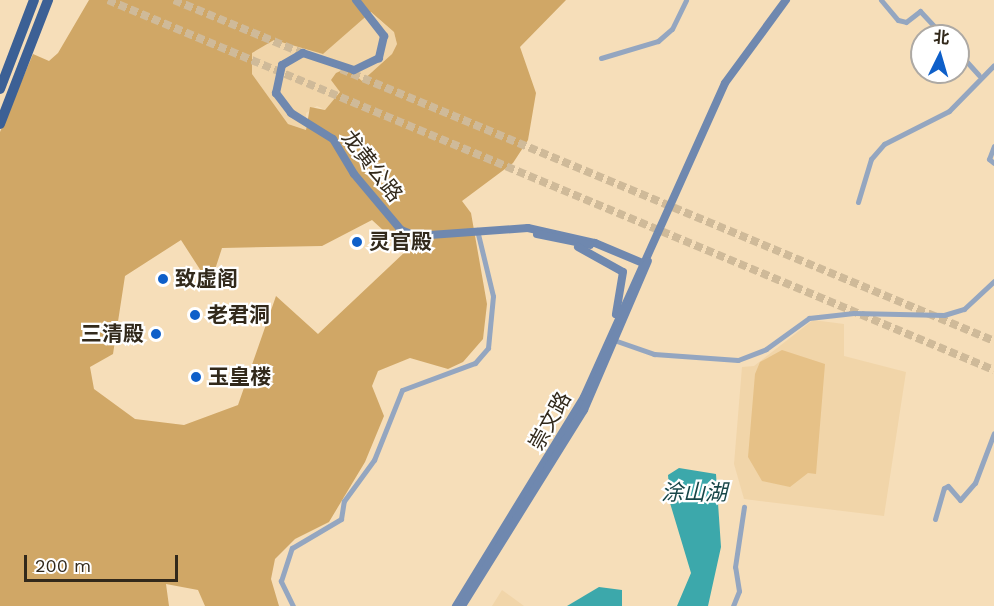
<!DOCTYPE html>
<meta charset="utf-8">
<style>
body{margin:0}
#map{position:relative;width:994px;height:606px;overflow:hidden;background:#f6deb9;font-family:"Work Sans","Noto Sans SC",sans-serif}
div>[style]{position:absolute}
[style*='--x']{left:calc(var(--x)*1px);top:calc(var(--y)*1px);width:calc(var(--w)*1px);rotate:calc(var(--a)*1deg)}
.built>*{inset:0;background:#f1d5a9}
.green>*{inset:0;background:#e6c187}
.forest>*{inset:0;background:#d0a766}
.water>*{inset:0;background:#3ca8ab}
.primary-tunnel>*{height:8px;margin-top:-4px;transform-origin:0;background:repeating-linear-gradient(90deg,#cfba99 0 8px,transparent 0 12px)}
.minor>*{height:5px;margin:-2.5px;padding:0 2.5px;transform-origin:2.5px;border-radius:2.5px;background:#94a6c0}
.secondary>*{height:8px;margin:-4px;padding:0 4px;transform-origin:4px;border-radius:4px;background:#6f88af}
.motorway>*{height:10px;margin:-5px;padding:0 5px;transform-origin:5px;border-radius:5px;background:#3c6095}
.dots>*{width:16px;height:16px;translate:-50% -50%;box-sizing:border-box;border:3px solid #fff;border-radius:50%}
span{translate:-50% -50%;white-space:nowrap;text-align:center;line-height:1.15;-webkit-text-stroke:4.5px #fff;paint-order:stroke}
.street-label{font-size:21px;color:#32291b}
.poi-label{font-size:21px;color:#32291b;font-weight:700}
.left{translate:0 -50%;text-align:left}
.right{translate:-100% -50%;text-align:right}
.water-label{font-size:22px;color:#184749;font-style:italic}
.north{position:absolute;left:910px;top:24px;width:60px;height:60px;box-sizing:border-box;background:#fff;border:2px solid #ada9a4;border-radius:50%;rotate:5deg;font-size:16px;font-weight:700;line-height:24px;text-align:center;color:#32291b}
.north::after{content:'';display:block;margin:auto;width:21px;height:27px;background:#0e5fc9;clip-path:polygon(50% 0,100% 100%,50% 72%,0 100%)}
.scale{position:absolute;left:24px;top:555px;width:154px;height:27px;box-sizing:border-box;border:3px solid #32291b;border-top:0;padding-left:8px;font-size:18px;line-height:21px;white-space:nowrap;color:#32291b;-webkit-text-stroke:4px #fff;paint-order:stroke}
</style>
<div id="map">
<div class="built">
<i style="clip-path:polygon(370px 12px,394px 32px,397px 44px,392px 54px,362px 81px,349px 72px,332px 80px,340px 92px,325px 110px,317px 106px,306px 113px,306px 130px,288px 124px,252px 74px,252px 53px,274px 40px,323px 54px)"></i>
<i style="clip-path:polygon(813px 320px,844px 324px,844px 356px,906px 372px,884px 516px,744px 499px,734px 464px,742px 367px,754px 366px)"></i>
<i style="clip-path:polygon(502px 590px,524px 606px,492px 606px)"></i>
</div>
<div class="green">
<i style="clip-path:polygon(782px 350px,825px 364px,816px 474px,808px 473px,790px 487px,762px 481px,748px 457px,755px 374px,760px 362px)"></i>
</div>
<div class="forest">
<i style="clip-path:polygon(evenodd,89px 0,566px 0,520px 47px,536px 93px,528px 140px,513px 163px,462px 201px,471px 213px,487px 304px,483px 339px,463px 362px,448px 369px,410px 358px,378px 371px,372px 386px,384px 416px,365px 462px,329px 522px,295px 539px,275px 559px,271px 579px,279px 606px,205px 606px,198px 590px,166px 584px,169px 606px,0 606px,0 132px,33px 54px,49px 61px,58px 53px,89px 0,371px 12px,394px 32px,397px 44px,392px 54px,362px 81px,347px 68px,336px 73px,331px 80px,340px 92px,325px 110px,310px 107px,306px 130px,288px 124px,252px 74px,252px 53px,274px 40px,323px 54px,371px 12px,89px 0,372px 220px,406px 251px,318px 334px,276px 296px,238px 405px,184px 425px,135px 419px,94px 389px,90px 367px,113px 354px,125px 276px,181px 240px,210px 285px,222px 248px,322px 246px,372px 220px)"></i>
</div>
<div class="water">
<i style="clip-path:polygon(679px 468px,716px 474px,721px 547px,708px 606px,677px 606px,691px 573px,670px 503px,668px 475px)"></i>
<i style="clip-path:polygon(599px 587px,622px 590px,622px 606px,567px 606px)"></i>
</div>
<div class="primary-tunnel">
<i style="--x:108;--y:0;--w:960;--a:22.67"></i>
<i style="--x:174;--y:0;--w:144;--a:22.5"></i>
<i style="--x:341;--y:69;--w:707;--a:22.61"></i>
</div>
<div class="minor">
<i style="--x:881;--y:0;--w:26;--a:50"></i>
<i style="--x:898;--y:20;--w:8;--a:14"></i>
<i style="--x:906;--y:22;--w:18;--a:-38"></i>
<i style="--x:920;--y:11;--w:34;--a:47"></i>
<i style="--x:958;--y:52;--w:31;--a:48"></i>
<i style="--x:601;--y:58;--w:59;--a:-16.6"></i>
<i style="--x:658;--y:41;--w:18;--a:-41"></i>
<i style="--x:672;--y:29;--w:32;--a:-64"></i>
<i style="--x:994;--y:146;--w:14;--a:111"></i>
<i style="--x:989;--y:159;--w:6;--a:39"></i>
<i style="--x:858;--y:202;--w:45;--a:-73.2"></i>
<i style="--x:871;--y:159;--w:20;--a:-49"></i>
<i style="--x:884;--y:144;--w:73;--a:-26.9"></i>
<i style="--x:949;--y:111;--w:64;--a:-45.6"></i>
<i style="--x:611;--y:339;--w:46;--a:19.2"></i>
<i style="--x:654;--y:354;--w:84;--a:4.1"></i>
<i style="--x:738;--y:360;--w:30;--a:-21"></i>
<i style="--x:766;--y:349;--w:53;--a:-35.8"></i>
<i style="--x:809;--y:318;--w:45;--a:-6.3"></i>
<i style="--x:854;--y:313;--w:90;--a:1.3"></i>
<i style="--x:944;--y:315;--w:21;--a:-17"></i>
<i style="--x:964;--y:309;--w:41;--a:-43"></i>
<i style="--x:935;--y:519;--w:32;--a:-74"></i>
<i style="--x:944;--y:488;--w:4;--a:-27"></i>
<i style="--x:948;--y:486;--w:18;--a:49"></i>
<i style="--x:960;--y:500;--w:23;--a:-49"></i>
<i style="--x:975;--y:483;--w:53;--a:-69.2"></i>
<i style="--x:293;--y:606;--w:28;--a:-116"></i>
<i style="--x:281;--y:581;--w:35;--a:-72"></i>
<i style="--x:292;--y:548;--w:57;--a:-30.6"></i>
<i style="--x:341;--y:519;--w:18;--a:-81"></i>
<i style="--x:344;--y:501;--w:51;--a:-53.8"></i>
<i style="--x:374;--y:460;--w:75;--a:-68.2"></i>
<i style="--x:402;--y:390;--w:78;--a:-20.3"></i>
<i style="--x:475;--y:363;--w:20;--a:-49"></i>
<i style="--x:488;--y:348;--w:52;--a:-84.5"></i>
<i style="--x:493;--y:296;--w:68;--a:-103.6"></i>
<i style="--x:733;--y:606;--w:16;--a:-68"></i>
<i style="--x:739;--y:591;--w:24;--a:-99"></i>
<i style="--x:735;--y:567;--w:61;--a:-81.5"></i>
</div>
<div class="secondary">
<i style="--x:356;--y:0;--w:46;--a:52.1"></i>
<i style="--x:384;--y:36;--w:23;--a:103"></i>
<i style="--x:379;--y:58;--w:28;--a:154"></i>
<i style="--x:354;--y:70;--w:54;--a:-161.6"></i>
<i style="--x:303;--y:53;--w:24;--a:150"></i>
<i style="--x:282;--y:65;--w:29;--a:102"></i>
<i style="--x:276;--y:93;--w:25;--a:53"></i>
<i style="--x:291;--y:113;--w:49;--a:31.8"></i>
<i style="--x:333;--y:139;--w:41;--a:59"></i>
<i style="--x:354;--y:174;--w:73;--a:50"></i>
<i style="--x:401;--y:230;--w:16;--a:22"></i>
<i style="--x:416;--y:236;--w:112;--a:-4.1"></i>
<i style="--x:528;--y:228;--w:69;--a:12.6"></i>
<i style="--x:595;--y:243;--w:54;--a:22.8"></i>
<i style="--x:537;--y:234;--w:54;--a:11.7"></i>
<i style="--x:578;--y:247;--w:51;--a:29.1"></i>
<i style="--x:623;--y:272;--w:43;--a:99.5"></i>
<i style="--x:456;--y:606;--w:245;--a:-58.5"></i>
<i style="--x:584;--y:397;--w:344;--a:-65.8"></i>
<i style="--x:725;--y:83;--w:103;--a:-53.7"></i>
<i style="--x:462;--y:606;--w:231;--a:-58.1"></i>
<i style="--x:584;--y:410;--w:162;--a:-66.8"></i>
</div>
<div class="motorway">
<i style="--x:0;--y:89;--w:95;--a:-69.1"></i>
<i style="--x:0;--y:124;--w:133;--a:-68.8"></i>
</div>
<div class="dots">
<i style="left:357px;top:242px;background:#0e5fc9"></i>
<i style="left:163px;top:279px;background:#0e5fc9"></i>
<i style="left:195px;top:315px;background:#0e5fc9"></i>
<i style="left:156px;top:334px;background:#0e5fc9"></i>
<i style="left:196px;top:377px;background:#0e5fc9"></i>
</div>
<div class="street-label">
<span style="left:372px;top:166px;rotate:52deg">龙黄公路</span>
<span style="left:550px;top:421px;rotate:-61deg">崇文路</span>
</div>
<div class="poi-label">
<span class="left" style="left:369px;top:242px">灵官殿</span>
<span class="left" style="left:175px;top:279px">致虚阁</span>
<span class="left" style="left:207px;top:315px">老君洞</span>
<span class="right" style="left:144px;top:334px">三清殿</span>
<span class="left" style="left:208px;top:377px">玉皇楼</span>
</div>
<div class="water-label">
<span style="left:694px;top:493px">涂山湖</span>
</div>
<div class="north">北</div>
<div class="scale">200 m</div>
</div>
